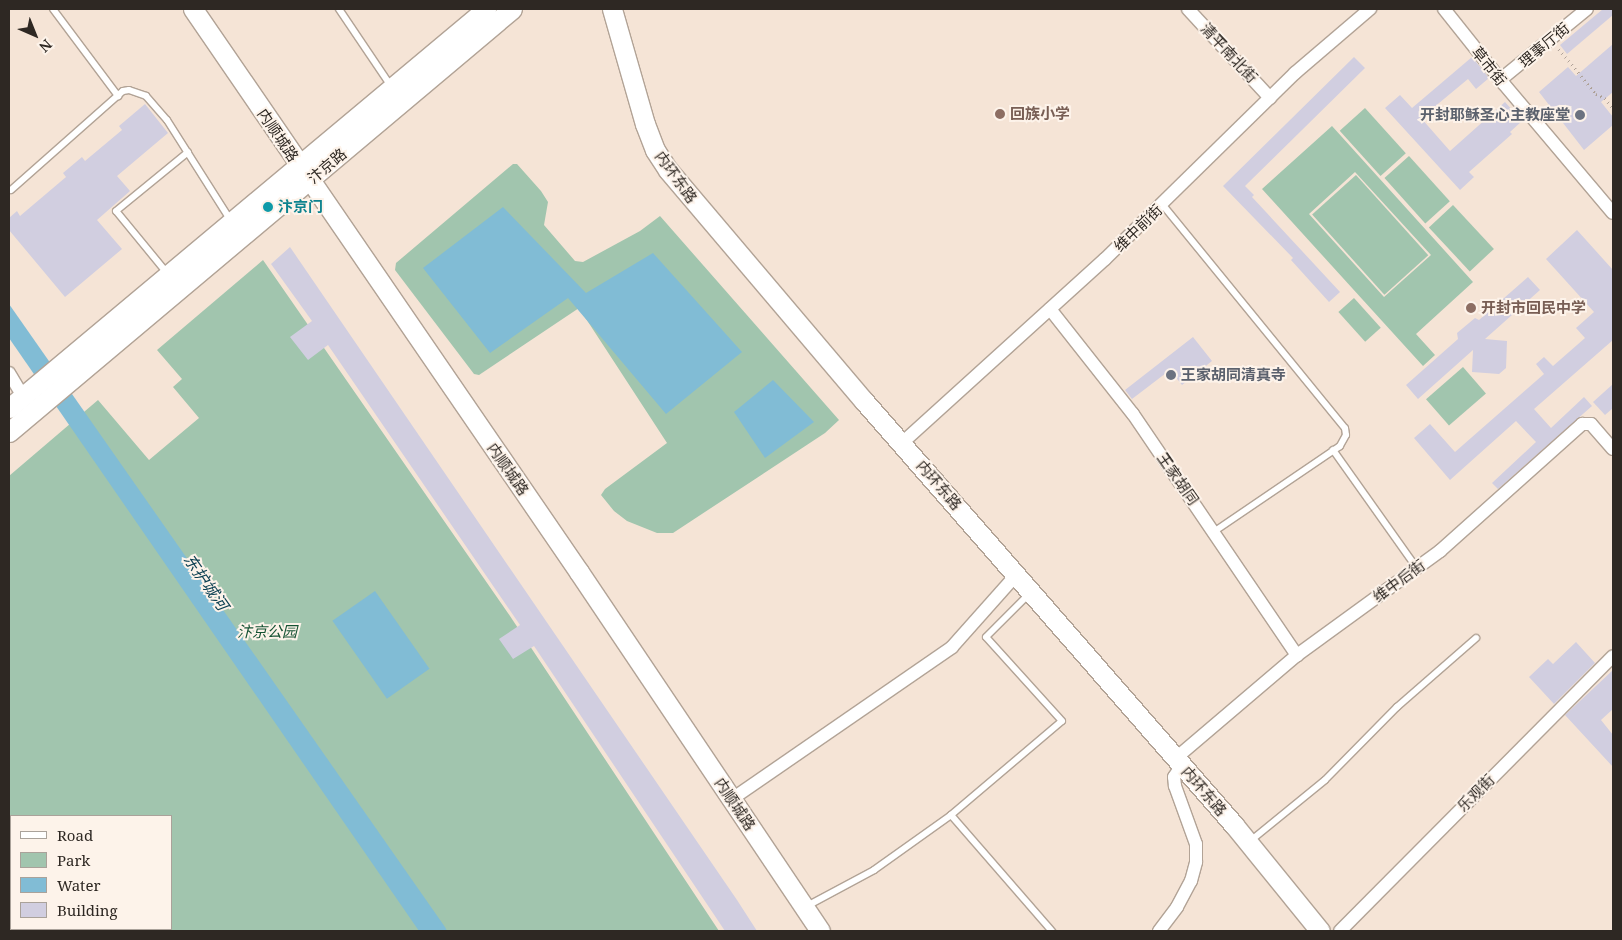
<!DOCTYPE html>
<meta charset="utf-8">
<style>
body{margin:0}
#map{position:relative;width:1622px;height:940px;overflow:hidden;background:#f5e4d6;font-family:"Noto Serif","Noto Sans SC",serif}
div>[style]{position:absolute}
[style*='--x']{left:calc(var(--x)*1px);top:calc(var(--y)*1px);width:calc(var(--w)*1px);rotate:calc(var(--a)*1deg)}
.green>*{inset:0;background:#a1c5ae;transform-origin:0 0}
.water>*{inset:0;background:#81bcd5;transform-origin:0 0}
.building>*{inset:0;background:#d1cee0}
.path>*{height:2.5px;margin-top:-1.25px;transform-origin:0;background:repeating-linear-gradient(90deg,#ada096 0 1px,transparent 0 5px)}
.roads{filter:drop-shadow(1px 0 #b2a396) drop-shadow(-1px 0 #b2a396) drop-shadow(0 1px #b2a396) drop-shadow(0 -1px #b2a396)}
.lane>*{height:6px;margin:-3px;padding:0 3px;transform-origin:3px;border-radius:3px;background:#fff}
.street>*{height:12px;margin:-6px;padding:0 6px;transform-origin:6px;border-radius:6px;background:#fff}
.secondary>*{height:19px;margin:-9.5px;padding:0 9.5px;transform-origin:9.5px;border-radius:9.5px;background:#fff}
.dots>*{width:14px;height:14px;translate:-50% -50%;box-sizing:border-box;border:2px solid #fdf3ea;border-radius:50%}
span{translate:-50% -50%;white-space:nowrap;text-align:center;line-height:1.15;-webkit-text-stroke:4px #fdf3ea;paint-order:stroke}
.street-label{font-size:15px;color:#2e2823}
.education-label{font-size:15px;color:#785e54;font-weight:700}
.left{translate:0 -50%;text-align:left}
.worship-label{font-size:15px;color:#5b616d;font-weight:700}
.right{translate:-100% -50%;text-align:right}
.culture-label{font-size:15px;color:#0d838f;font-weight:700}
.park-label{font-size:15px;color:#155233;font-style:italic}
.water-label{font-size:16px;color:#0d4153;font-style:italic}
.frame{position:absolute;inset:0;border:10px solid #2e2823;pointer-events:none}
.legend{position:absolute;left:10px;top:815px;width:162px;height:115px;box-sizing:border-box;background:#fdf3ea;border:1px solid #aaa29a;margin:0;padding:6px 9px;list-style:none;font-size:15px;color:#2e2823}
.legend li{display:flex;align-items:center;gap:10px;height:25px}
.legend b{width:25px;border:1px solid #aaa29a}
.north{position:absolute;left:10px;top:10px;width:50px;height:50px;-webkit-text-stroke:4px #fdf3ea;paint-order:stroke;rotate:136deg;font-size:14px;font-weight:700;line-height:20px;text-align:center;color:#2e2823}
.north::after{content:'';display:block;margin:auto;width:18px;height:22px;background:#2e2823;clip-path:polygon(50% 0,100% 100%,50% 72%,0 100%)}
</style>
<div id="map">
<div class="green">
<i style="left:1365px;top:108px;width:61px;height:34px;rotate:48deg"></i>
<i style="clip-path:polygon(evenodd,1332px 126px,1473px 282px,1416px 334px,1435px 355px,1423px 366px,1262px 189px,1332px 126px,1355px 172px,1431px 255px,1384px 297px,1309px 214px,1355px 172px)"></i>
<i style="left:1409px;top:156px;width:61px;height:33px;rotate:48deg"></i>
<i style="clip-path:polygon(513px 164px,517px 164px,541px 191px,548px 202px,544px 225px,575px 261px,583px 262px,640px 231px,660px 216px,839px 420px,825px 433px,673px 533px,657px 533px,627px 521px,614px 511px,601px 495px,605px 489px,667px 443px,579px 308px,479px 375px,474px 374px,395px 270px,396px 263px)"></i>
<i style="left:1356px;top:175px;width:108px;height:59px;rotate:48deg"></i>
<i style="left:1453px;top:205px;width:60px;height:33px;rotate:47deg"></i>
<i style="clip-path:polygon(evenodd,263px 260px,510px 616px,719px 931px,9px 931px,9px 476px,98px 400px,149px 460px,199px 418px,173px 387px,182px 379px,157px 350px,263px 260px,11px 816px,171px 816px,171px 929px,11px 929px,11px 816px)"></i>
<i style="left:1354px;top:298px;width:40px;height:21px;rotate:48deg"></i>
<i style="left:1463px;top:367px;width:35px;height:49px;rotate:49deg"></i>
</div>
<div class="water">
<i style="clip-path:polygon(503px 207px,586px 293px,653px 253px,742px 352px,666px 414px,568px 298px,490px 353px,423px 268px)"></i>
<i style="clip-path:polygon(9px 304px,445px 927px,447px 931px,419px 931px,9px 338px)"></i>
<i style="clip-path:polygon(773px 380px,814px 422px,765px 458px,734px 412px)"></i>
<i style="left:375px;top:591px;width:95px;height:52px;rotate:55deg"></i>
</div>
<div class="building">
<i style="clip-path:polygon(1603px 9px,1613px 9px,1613px 15px,1567px 54px,1560px 45px)"></i>
<i style="clip-path:polygon(1613px 44px,1613px 92px,1601px 102px,1613px 117px,1613px 125px,1584px 150px,1539px 92px,1568px 67px,1576px 76px)"></i>
<i style="clip-path:polygon(1354px 57px,1365px 68px,1245px 186px,1254px 195px,1252px 197px,1340px 292px,1329px 302px,1291px 260px,1293px 258px,1223px 186px)"></i>
<i style="clip-path:polygon(1472px 57px,1489px 78px,1476px 89px,1468px 79px,1421px 118px,1450px 151px,1505px 102px,1522px 121px,1510px 132px,1512px 134px,1469px 172px,1474px 177px,1460px 190px,1385px 108px,1400px 95px,1412px 108px)"></i>
<i style="clip-path:polygon(145px 104px,168px 133px,117px 176px,130px 191px,97px 220px,122px 249px,65px 297px,9px 230px,9px 218px,17px 211px,20px 216px,66px 177px,63px 173px,82px 157px,85px 161px,122px 130px,119px 126px)"></i>
<i style="clip-path:polygon(1577px 230px,1613px 270px,1613px 340px,1534px 409px,1551px 428px,1584px 397px,1592px 406px,1498px 489px,1492px 483px,1536px 442px,1516px 421px,1450px 480px,1414px 438px,1430px 424px,1455px 452px,1544px 374px,1536px 364px,1544px 357px,1553px 366px,1585px 338px,1576px 328px,1594px 312px,1546px 259px)"></i>
<i style="clip-path:polygon(290px 247px,737px 900px,757px 931px,725px 931px,534px 646px,513px 659px,499px 639px,520px 625px,328px 345px,308px 360px,290px 337px,312px 321px,271px 264px)"></i>
<i style="clip-path:polygon(1528px 277px,1540px 290px,1485px 339px,1507px 341px,1506px 368px,1499px 374px,1472px 372px,1473px 350px,1418px 399px,1406px 385px,1458px 339px,1457px 333px,1475px 318px,1479px 320px)"></i>
<i style="clip-path:polygon(1193px 337px,1212px 361px,1182px 385px,1170px 370px,1132px 399px,1125px 390px)"></i>
<i style="clip-path:polygon(1613px 384px,1613px 408px,1605px 415px,1593px 402px)"></i>
<i style="clip-path:polygon(1576px 642px,1595px 663px,1554px 704px,1529px 677px,1548px 659px,1553px 664px)"></i>
<i style="clip-path:polygon(1613px 670px,1613px 709px,1601px 720px,1613px 735px,1613px 767px,1565px 715px)"></i>
</div>
<div class="path">
<i style="--x:1559;--y:49;--w:58;--a:50.6"></i>
<i style="--x:1596;--y:94;--w:10;--a:24"></i>
<i style="--x:1605;--y:98;--w:13;--a:51"></i>
</div>
<div class="roads">
<div class="lane">
<i style="--x:53;--y:9;--w:109;--a:53.2"></i>
<i style="--x:339;--y:9;--w:93;--a:56"></i>
<i style="--x:11;--y:190;--w:149;--a:-41.5"></i>
<i style="--x:123;--y:91;--w:6;--a:-9"></i>
<i style="--x:129;--y:90;--w:18;--a:19"></i>
<i style="--x:146;--y:96;--w:32;--a:49"></i>
<i style="--x:167;--y:120;--w:120;--a:57.6"></i>
<i style="--x:1162;--y:204;--w:289;--a:50.8"></i>
<i style="--x:1345;--y:428;--w:7;--a:82"></i>
<i style="--x:1346;--y:435;--w:13;--a:119"></i>
<i style="--x:1340;--y:446;--w:151;--a:145.8"></i>
<i style="--x:167;--y:273;--w:80;--a:-129.4"></i>
<i style="--x:116;--y:211;--w:93;--a:-39.3"></i>
<i style="--x:1333;--y:450;--w:145;--a:54.6"></i>
<i style="--x:951;--y:815;--w:154;--a:49"></i>
<i style="--x:1249;--y:842;--w:98;--a:-39.2"></i>
<i style="--x:1325;--y:780;--w:103;--a:-45.4"></i>
<i style="--x:1397;--y:707;--w:105;--a:-41.1"></i>
<i style="--x:807;--y:906;--w:76;--a:-28.2"></i>
<i style="--x:874;--y:870;--w:95;--a:-35.5"></i>
<i style="--x:951;--y:815;--w:145;--a:-40.3"></i>
<i style="--x:1062;--y:721;--w:113;--a:-132.1"></i>
<i style="--x:986;--y:637;--w:61;--a:-45"></i>
</div>
<div class="street">
<i style="--x:1188;--y:9;--w:121;--a:47.3"></i>
<i style="--x:1444;--y:9;--w:95;--a:51.4"></i>
<i style="--x:1503;--y:83;--w:170;--a:49.8"></i>
<i style="--x:1500;--y:80;--w:112;--a:-39.2"></i>
<i style="--x:1050;--y:309;--w:134;--a:51.7"></i>
<i style="--x:1133;--y:414;--w:292;--a:55.8"></i>
<i style="--x:9;--y:373;--w:27;--a:59"></i>
<i style="--x:902;--y:443;--w:274;--a:-42.2"></i>
<i style="--x:1105;--y:259;--w:266;--a:-44.4"></i>
<i style="--x:1295;--y:73;--w:99;--a:-40.5"></i>
<i style="--x:1176;--y:758;--w:159;--a:-40.4"></i>
<i style="--x:1297;--y:655;--w:177;--a:-36"></i>
<i style="--x:1440;--y:551;--w:191;--a:-41.8"></i>
<i style="--x:1582;--y:424;--w:9;--a:0"></i>
<i style="--x:1591;--y:424;--w:33;--a:49"></i>
<i style="--x:732;--y:799;--w:267;--a:-34.6"></i>
<i style="--x:952;--y:647;--w:98;--a:-48.3"></i>
<i style="--x:1159;--y:931;--w:30;--a:-53"></i>
<i style="--x:1177;--y:907;--w:30;--a:-62"></i>
<i style="--x:1191;--y:881;--w:20;--a:-75"></i>
<i style="--x:1196;--y:862;--w:18;--a:-90"></i>
<i style="--x:1196;--y:844;--w:62;--a:-109.9"></i>
<i style="--x:1175;--y:786;--w:9;--a:-96"></i>
<i style="--x:1174;--y:777;--w:14;--a:-56"></i>
<i style="--x:1340;--y:931;--w:387;--a:-45.2"></i>
</div>
<div class="secondary">
<i style="--x:193;--y:9;--w:683;--a:55.56"></i>
<i style="--x:579;--y:572;--w:432;--a:56.1"></i>
<i style="--x:612;--y:9;--w:120;--a:74"></i>
<i style="--x:645;--y:124;--w:28;--a:69"></i>
<i style="--x:655;--y:150;--w:24;--a:57"></i>
<i style="--x:668;--y:170;--w:303;--a:49.7"></i>
<i style="--x:864;--y:401;--w:563;--a:48.89"></i>
<i style="--x:1234;--y:825;--w:136;--a:50.9"></i>
<i style="--x:9;--y:408;--w:622;--a:-39.91"></i>
<i style="--x:9;--y:432;--w:657;--a:-40.06"></i>
</div>
</div>
<div class="dots">
<i style="left:1000px;top:114px;background:#8d6e63"></i>
<i style="left:1580px;top:115px;background:#6b7280"></i>
<i style="left:268px;top:207px;background:#0f9aa8"></i>
<i style="left:1471px;top:308px;background:#8d6e63"></i>
<i style="left:1171px;top:375px;background:#6b7280"></i>
</div>
<div class="street-label">
<span style="left:1544px;top:45px;rotate:-40deg">理事厅街</span>
<span style="left:1229px;top:53px;rotate:47deg">清平南北街</span>
<span style="left:1489px;top:66px;rotate:51deg">草市街</span>
<span style="left:278px;top:135px;rotate:56deg">内顺城路</span>
<span style="left:327px;top:166px;rotate:-40deg">汴京路</span>
<span style="left:676px;top:177px;rotate:54deg">内环东路</span>
<span style="left:1138px;top:228px;rotate:-44deg">维中前街</span>
<span style="left:508px;top:469px;rotate:55deg">内顺城路</span>
<span style="left:1178px;top:479px;rotate:55deg">王家胡同</span>
<span style="left:939px;top:485px;rotate:49deg">内环东路</span>
<span style="left:1399px;top:581px;rotate:-36deg">维中后街</span>
<span style="left:1204px;top:791px;rotate:49deg">内环东路</span>
<span style="left:1476px;top:793px;rotate:-45deg">乐观街</span>
<span style="left:735px;top:804px;rotate:56deg">内顺城路</span>
</div>
<div class="education-label">
<span class="left" style="left:1010px;top:114px">回族小学</span>
<span class="left" style="left:1481px;top:308px">开封市回民中学</span>
</div>
<div class="worship-label">
<span class="right" style="left:1570px;top:115px">开封耶稣圣心主教座堂</span>
<span class="left" style="left:1181px;top:375px">王家胡同清真寺</span>
</div>
<div class="culture-label">
<span class="left" style="left:278px;top:207px">汴京门</span>
</div>
<div class="park-label">
<span style="left:267px;top:632px">汴京公园</span>
</div>
<div class="water-label">
<span style="left:206px;top:582px;rotate:55deg">东护城河</span>
</div>
<div class="frame"></div>
<ul class="legend">
<li><b style="height:6px;background:#fff"></b>Road</li>
<li><b style="height:14px;background:#a1c5ae"></b>Park</li>
<li><b style="height:14px;background:#81bcd5"></b>Water</li>
<li><b style="height:14px;background:#d1cee0"></b>Building</li>
</ul>
<div class="north">N</div>
</div>
